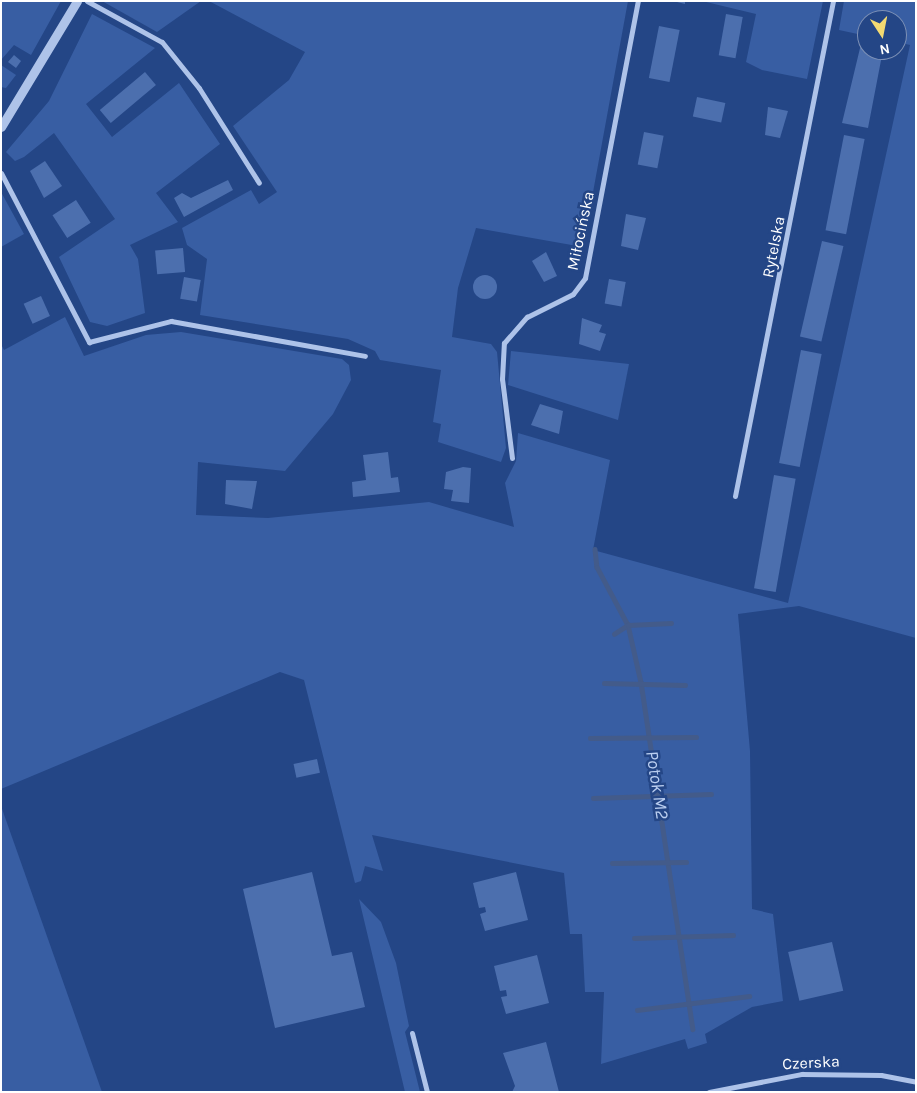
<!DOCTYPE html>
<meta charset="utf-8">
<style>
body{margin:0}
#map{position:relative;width:917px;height:1093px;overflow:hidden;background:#244686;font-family:Karla,sans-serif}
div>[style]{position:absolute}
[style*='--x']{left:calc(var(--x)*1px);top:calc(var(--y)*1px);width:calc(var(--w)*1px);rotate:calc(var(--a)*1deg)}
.green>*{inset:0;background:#385ea3}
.stream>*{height:4.5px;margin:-2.25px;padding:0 2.25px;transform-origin:2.25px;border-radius:2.25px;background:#435b8a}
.building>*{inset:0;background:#4c6fae;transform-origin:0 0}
.round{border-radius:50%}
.minor>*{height:5px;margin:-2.5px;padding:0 2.5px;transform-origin:2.5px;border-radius:2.5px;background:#aec3e9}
.tertiary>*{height:9px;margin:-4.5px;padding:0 4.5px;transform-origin:4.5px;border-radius:4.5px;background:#aec3e9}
span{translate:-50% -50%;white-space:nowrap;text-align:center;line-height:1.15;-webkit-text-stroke:5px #244686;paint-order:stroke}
.street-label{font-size:16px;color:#fff}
.water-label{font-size:18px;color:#bacef0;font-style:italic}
.frame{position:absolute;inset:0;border:2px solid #fff;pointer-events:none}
.north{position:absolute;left:857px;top:10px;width:50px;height:50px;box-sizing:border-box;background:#244686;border:1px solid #7c90b6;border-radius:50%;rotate:169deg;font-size:14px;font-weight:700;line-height:20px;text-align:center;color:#fff}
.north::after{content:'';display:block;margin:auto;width:18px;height:22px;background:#f3da72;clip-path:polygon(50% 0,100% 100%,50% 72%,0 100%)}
</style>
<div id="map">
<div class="green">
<i style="clip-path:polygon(1px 1px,61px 1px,31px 55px,14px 45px,1px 60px)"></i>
<i style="clip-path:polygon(102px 1px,201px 1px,157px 32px)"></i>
<i style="clip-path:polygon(209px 1px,628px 1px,583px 247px,476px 228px,458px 288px,452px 337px,491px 344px,497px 352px,506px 448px,501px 462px,438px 442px,441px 424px,433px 422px,441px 370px,380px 360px,375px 351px,348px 339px,200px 315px,207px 259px,187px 245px,182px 228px,251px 190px,259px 204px,277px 192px,233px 126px,289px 80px,305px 52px)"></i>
<i style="clip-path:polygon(702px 1px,823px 1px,807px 79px,762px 70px,746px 62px,756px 14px)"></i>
<i style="clip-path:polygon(844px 1px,916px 1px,916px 638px,799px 606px,738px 614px,750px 751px,752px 909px,773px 914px,783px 1001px,752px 1007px,705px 1034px,707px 1043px,688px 1049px,685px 1039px,601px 1064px,604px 992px,585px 992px,582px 934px,570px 934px,564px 873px,372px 835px,383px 871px,365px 866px,361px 881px,355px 883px,304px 680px,280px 672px,1px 789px,1px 344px,4px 350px,65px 317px,84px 356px,146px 335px,181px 332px,342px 359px,349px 365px,351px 380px,333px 414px,285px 471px,198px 462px,196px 515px,268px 518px,429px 502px,514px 527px,505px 483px,516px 461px,518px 433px,610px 460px,593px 550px,788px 603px,910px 45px,897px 42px,897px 20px,867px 20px,867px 36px,839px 30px)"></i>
<i style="clip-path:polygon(92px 14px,155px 48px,86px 104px,112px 137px,179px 83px,220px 144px,156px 193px,178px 222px,130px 245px,138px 259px,145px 313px,107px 326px,90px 322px,59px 257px,115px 219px,54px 133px,24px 157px,15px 161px,6px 152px,49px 101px)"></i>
<i style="clip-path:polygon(1px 65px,16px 75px,6px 88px,1px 87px)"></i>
<i style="clip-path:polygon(1px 192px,24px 234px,1px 247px)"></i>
<i style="clip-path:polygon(511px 351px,629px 364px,618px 420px,508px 385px)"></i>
<i style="clip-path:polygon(1px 806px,102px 1092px,1px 1092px)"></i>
<i style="clip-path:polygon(359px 899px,381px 922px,396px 963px,409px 1026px,405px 1032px,420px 1092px,405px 1092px)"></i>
</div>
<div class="stream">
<i style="--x:595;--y:549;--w:18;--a:84"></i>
<i style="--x:597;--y:567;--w:66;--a:61.9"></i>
<i style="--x:628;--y:625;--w:58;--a:77.2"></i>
<i style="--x:641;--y:682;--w:351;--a:81.5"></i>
<i style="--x:614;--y:634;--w:17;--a:-33"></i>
<i style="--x:628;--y:625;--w:43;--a:-2.7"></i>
<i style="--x:604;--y:683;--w:81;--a:1.4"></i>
<i style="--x:590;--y:738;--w:106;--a:-0.5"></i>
<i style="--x:593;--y:798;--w:118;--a:-1.9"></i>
<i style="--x:612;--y:863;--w:74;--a:-0.8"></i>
<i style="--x:634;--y:938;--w:99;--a:-1.7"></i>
<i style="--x:637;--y:1010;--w:113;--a:-7.1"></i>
</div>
<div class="building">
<i style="clip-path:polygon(673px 1px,685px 1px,685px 4px)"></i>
<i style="left:726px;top:14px;width:17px;height:42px;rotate:10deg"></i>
<i style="left:659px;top:26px;width:21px;height:53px;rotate:11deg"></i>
<i style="clip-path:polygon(861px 44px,867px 50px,883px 50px,868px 128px,842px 123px)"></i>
<i style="clip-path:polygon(14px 55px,21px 61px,16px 68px,8px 62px)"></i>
<i style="left:145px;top:72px;width:17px;height:59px;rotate:50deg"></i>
<i style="left:697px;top:97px;width:29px;height:20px;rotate:12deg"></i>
<i style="clip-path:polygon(768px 107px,788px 111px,780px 138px,765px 135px)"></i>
<i style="left:644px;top:132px;width:20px;height:33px;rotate:11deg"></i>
<i style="left:844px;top:135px;width:21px;height:97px;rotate:11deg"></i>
<i style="clip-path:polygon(45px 161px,62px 186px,44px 198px,30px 171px)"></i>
<i style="clip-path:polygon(228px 180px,233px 190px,184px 217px,174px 198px,182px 193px,191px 198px)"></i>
<i style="left:76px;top:200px;width:27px;height:28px;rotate:57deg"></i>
<i style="clip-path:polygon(626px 214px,646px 218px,638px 250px,621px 246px)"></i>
<i style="left:822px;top:241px;width:22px;height:98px;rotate:13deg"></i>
<i style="left:183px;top:248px;width:24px;height:28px;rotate:85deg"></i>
<i style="clip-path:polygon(546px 252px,557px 276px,544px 282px,532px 261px)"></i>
<i class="round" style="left:473px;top:275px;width:24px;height:24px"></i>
<i style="left:184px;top:277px;width:17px;height:22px;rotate:10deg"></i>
<i style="left:609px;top:279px;width:17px;height:25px;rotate:10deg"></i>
<i style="left:41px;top:296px;width:22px;height:19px;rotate:66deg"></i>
<i style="clip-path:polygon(582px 318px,602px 325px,599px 332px,606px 334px,600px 351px,579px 344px)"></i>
<i style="left:801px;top:350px;width:21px;height:115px;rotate:11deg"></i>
<i style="clip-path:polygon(540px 404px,563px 411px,559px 434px,531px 425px)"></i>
<i style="clip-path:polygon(388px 452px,391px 478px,398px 477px,400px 492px,353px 497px,352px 482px,366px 480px,363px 455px)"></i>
<i style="clip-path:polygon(463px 467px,471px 468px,469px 503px,451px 501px,453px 490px,444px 489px,446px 472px)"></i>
<i style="left:774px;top:475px;width:22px;height:115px;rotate:10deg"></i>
<i style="clip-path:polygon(226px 480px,257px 481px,252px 509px,225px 504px)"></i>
<i style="left:317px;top:759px;width:14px;height:24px;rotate:78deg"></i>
<i style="clip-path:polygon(312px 872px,332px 956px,352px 952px,365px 1007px,275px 1028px,243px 889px)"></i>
<i style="clip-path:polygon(516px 872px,528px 920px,485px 931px,480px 914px,486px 912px,485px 907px,479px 908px,473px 883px)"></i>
<i style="left:832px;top:942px;width:50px;height:45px;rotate:77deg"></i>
<i style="clip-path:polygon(537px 955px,549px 1003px,506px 1014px,501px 997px,507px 996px,506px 990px,500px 991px,494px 966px)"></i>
<i style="clip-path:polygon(546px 1042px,559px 1092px,512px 1092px,515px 1086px,503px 1053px)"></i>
</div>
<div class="minor">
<i style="--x:87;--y:1;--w:85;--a:28.7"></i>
<i style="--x:162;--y:42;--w:59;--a:51.2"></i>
<i style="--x:199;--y:88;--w:112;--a:57.7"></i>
<i style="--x:1;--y:173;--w:191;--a:62.5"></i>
<i style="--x:89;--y:342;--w:85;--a:-14.4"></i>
<i style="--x:171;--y:321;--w:197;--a:10.2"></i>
<i style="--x:512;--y:458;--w:80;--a:-97.2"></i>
<i style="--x:502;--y:379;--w:36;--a:-87"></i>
<i style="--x:504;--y:343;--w:35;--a:-49"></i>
<i style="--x:527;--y:317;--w:51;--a:-26.6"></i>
<i style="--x:573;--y:294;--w:20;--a:-53"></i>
<i style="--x:585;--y:278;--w:282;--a:-79.2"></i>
<i style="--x:735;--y:496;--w:505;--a:-78.8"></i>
<i style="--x:412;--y:1033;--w:61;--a:75.7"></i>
<i style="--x:709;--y:1092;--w:95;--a:-11"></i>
<i style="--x:802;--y:1074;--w:79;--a:0.7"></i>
<i style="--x:881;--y:1075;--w:36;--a:11"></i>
</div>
<div class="tertiary">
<i style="--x:1;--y:127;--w:147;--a:-58.9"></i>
</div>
<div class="street-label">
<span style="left:581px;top:231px;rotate:-78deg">Miłocińska</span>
<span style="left:774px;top:247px;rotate:-79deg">Rytelska</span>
<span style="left:811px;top:1063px;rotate:-3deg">Czerska</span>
</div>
<div class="water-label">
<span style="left:657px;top:785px;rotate:81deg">Potok M2</span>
</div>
<div class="frame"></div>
<div class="north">N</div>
</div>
